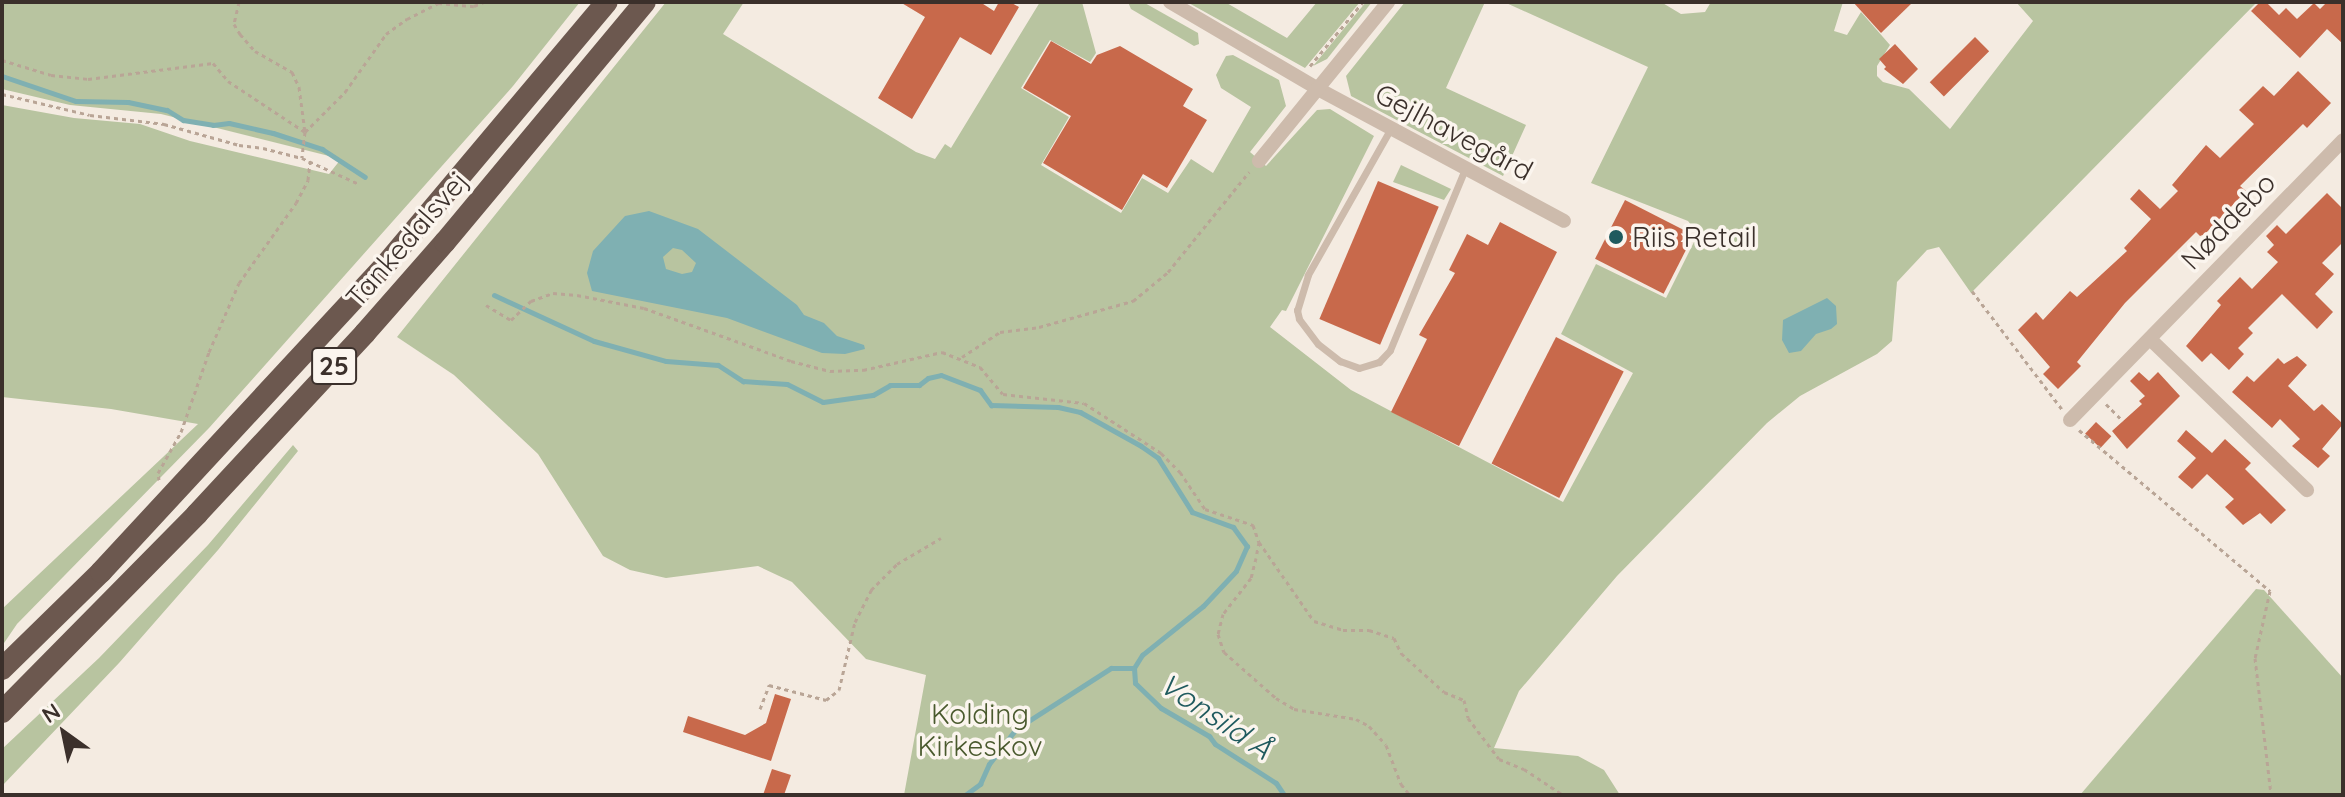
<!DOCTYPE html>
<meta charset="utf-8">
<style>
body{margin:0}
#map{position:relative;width:2345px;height:797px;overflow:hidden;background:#f4ebe1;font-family:Quicksand,sans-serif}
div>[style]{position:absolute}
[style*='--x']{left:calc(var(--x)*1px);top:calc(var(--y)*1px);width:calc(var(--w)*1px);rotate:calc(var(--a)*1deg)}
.green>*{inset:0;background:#b8c4a0}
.water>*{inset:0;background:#7fb0b2}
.stream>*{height:5px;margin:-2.5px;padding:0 2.5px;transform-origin:2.5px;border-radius:2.5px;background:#7fb0b2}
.building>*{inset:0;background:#c8694b;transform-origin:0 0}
.path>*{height:3px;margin-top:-1.5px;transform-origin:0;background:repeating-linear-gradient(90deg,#b9a596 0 4px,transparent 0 8px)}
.service>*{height:7px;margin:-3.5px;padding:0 3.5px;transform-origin:3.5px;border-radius:3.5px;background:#cdbbac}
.minor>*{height:14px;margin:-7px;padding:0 7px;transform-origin:7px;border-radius:7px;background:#cdbbac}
.trunk>*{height:22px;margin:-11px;padding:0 11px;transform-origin:11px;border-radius:11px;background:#6c584f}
.dots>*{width:22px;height:22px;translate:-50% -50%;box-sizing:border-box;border:4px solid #fbf5ee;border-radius:50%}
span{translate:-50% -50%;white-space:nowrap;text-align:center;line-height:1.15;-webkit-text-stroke:7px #fbf5ee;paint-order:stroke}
.shield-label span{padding:2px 6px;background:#fbf5ee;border:2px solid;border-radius:6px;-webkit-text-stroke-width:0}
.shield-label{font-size:26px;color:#3b302b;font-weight:700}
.street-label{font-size:28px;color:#3b302b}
.poi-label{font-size:28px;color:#3b302b}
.left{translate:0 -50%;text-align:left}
.park-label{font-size:28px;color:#4a5a2e}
.water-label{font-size:30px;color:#1f5a5e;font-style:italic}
.frame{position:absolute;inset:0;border:4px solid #3b302b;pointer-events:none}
.north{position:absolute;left:24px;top:693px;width:80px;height:80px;-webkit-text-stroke:6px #fbf5ee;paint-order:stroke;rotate:327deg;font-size:22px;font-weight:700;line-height:32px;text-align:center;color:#3b302b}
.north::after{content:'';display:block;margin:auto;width:28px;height:36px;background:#3b302b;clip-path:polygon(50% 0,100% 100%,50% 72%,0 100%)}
</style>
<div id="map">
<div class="green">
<i style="clip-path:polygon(2px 2px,580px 2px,513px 86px,209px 428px,17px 624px,2px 646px,2px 609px,198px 424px,111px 409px,2px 397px,2px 105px,74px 118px,140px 124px,190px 141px,329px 174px,341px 159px,161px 114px,70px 105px,2px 89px)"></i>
<i style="clip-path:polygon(666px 2px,744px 2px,723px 34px,916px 152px,935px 159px,945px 144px,951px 148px,1040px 2px,1082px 2px,1096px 53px,1090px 62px,1050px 40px,1021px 88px,1069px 117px,1041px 165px,1121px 213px,1142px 178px,1168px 193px,1191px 159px,1213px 173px,1251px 107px,1221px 88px,1216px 75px,1226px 56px,1233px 55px,1279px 80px,1286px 106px,1250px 152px,1266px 166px,1317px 110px,1330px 109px,1374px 136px,1286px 311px,1282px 310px,1270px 327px,1351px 390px,1563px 502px,1633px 373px,1561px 334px,1596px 264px,1666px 298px,1698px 234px,1688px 221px,1591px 183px,1648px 67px,1504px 2px,1661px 2px,1681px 14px,1705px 12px,1711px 2px,1843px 2px,1834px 31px,1847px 35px,1861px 12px,1890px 45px,1877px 66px,1877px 76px,1883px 82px,1909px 89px,1950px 129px,2033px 21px,2016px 2px,2257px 2px,1971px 293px,1939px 247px,1927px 250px,1897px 282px,1892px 341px,1877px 354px,1800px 396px,1767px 423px,1617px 576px,1519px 691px,1494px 748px,1578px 756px,1604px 770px,1620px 795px,904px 795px,926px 675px,866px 659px,792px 582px,758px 566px,666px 578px,630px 570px,603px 556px,538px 454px,454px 375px,397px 337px)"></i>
<i style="clip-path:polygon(1128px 2px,1143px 2px,1198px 33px,1199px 44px,1194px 46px,1131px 9px)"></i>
<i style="clip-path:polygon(1187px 2px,1225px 2px,1287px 38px,1317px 2px,1360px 2px,1305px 68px)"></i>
<i style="clip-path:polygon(1366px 2px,1372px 2px,1327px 59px,1313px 66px)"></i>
<i style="clip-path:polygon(1405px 2px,1485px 2px,1446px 88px,1526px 125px,1503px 176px,1351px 96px,1346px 76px)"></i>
<i style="clip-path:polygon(1401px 165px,1451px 189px,1444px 200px,1393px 182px)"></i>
<i style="clip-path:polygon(293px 445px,298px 451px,218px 550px,119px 663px,2px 786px,2px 749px,99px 658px,208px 545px)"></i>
<i style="clip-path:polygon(2256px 589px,2264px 590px,2343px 678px,2343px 795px,2080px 795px)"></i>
</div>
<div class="water">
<i style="clip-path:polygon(evenodd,649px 211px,698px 229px,797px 305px,804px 315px,824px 323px,837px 336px,864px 345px,865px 349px,845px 354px,822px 353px,727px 318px,592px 291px,587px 273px,593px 251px,625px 216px,649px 211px,673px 248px,682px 250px,696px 263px,692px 272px,682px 274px,666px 269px,663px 257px,673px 248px)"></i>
<i style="clip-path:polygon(1827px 298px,1836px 306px,1837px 324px,1831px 329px,1816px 334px,1801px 351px,1789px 353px,1782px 340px,1783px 320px)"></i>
</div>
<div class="stream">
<i style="--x:2;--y:76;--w:78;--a:18.7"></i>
<i style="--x:76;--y:101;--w:52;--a:1.1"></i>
<i style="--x:128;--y:102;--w:40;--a:12"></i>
<i style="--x:167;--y:110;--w:19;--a:32"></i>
<i style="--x:183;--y:120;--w:30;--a:9"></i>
<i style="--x:213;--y:125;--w:16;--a:-7"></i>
<i style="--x:229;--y:123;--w:45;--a:12.8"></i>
<i style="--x:273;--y:133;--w:52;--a:18.1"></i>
<i style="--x:322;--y:149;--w:51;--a:33.1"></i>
<i style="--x:494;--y:295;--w:110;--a:24.7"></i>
<i style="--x:594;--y:341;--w:75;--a:15.5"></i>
<i style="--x:666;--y:361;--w:52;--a:4.4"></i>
<i style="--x:718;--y:365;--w:30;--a:33"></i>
<i style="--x:743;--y:381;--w:44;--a:3.9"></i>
<i style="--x:787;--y:384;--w:40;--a:26.6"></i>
<i style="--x:823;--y:402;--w:50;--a:-8"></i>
<i style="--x:873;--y:395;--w:20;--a:-30"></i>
<i style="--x:890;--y:385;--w:29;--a:0"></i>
<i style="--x:919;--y:385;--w:11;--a:-38"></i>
<i style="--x:928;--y:378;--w:13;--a:-13"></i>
<i style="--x:941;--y:375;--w:42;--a:21"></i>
<i style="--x:980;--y:390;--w:19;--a:54"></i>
<i style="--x:991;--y:405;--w:67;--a:1.7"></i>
<i style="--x:1058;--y:407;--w:23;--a:13"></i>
<i style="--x:1080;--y:412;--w:70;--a:29.1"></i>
<i style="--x:1141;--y:446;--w:21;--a:35"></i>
<i style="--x:1158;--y:458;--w:64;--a:57.8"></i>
<i style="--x:1192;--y:512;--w:44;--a:20.1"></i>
<i style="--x:1233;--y:527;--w:24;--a:54"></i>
<i style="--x:1247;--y:546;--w:27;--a:114"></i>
<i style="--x:1236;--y:571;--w:48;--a:133.3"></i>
<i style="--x:1203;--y:606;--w:78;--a:141.2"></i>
<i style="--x:1142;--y:655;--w:15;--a:122"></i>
<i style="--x:1134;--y:668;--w:15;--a:86"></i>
<i style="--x:1135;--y:683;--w:36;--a:44"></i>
<i style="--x:1161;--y:708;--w:56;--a:30.3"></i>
<i style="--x:1209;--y:736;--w:10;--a:53"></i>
<i style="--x:1215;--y:744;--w:72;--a:32.6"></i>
<i style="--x:1276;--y:783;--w:14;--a:56"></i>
<i style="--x:965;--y:795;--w:19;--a:-36"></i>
<i style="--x:980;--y:784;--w:22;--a:-66"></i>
<i style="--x:989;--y:764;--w:44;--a:-52.4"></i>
<i style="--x:1016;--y:729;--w:113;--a:-32.7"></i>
<i style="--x:1111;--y:668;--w:23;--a:0"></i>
</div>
<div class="building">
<i style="clip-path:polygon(900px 2px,980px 2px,994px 11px,999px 2px,1010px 2px,1019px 7px,991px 55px,960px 37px,912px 119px,878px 98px,925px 17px)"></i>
<i style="clip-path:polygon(1853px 2px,1913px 2px,1881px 33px)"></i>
<i style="clip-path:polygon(2260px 2px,2266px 2px,2279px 15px,2286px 8px,2297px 19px,2314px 3px,2320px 9px,2327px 2px,2343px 2px,2343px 44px,2327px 29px,2300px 58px,2251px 11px)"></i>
<i style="left:1975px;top:37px;width:20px;height:64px;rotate:45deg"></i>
<i style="clip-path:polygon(1051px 41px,1091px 64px,1097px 55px,1120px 46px,1193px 89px,1183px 106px,1207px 120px,1167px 188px,1143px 174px,1122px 210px,1043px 163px,1071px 116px,1023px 88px)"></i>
<i style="clip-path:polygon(1895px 44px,1918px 69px,1903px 84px,1884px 69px,1886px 67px,1879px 59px)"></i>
<i style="clip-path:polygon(2298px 71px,2331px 103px,2307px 128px,2303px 124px,2240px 186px,2246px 191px,2205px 234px,2200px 236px,2196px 232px,2125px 303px,2077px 362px,2081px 366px,2058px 389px,2043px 374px,2050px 367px,2018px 330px,2036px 312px,2043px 320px,2070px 291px,2077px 297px,2127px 251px,2124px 248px,2151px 219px,2130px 199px,2139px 189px,2160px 209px,2178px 191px,2172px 185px,2206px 145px,2220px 158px,2254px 124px,2239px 110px,2263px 86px,2274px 96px)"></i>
<i style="left:1378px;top:181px;width:66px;height:150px;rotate:23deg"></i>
<i style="clip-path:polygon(2327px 193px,2343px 209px,2343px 242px,2322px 263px,2334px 274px,2315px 294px,2333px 312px,2317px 329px,2282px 294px,2248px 328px,2253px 333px,2238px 348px,2244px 354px,2229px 370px,2211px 353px,2202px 362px,2186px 346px,2221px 305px,2217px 301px,2240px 277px,2252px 289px,2278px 262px,2267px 252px,2274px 245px,2266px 236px,2277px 225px,2286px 234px)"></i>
<i style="left:1625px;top:200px;width:77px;height:66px;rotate:27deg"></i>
<i style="clip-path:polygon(1500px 222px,1557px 252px,1459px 446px,1391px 412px,1425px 343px,1427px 339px,1419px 335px,1455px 273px,1449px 270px,1467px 234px,1488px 245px)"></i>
<i style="left:1556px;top:337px;width:76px;height:142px;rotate:27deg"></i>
<i style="clip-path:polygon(2297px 356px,2307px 365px,2288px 386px,2314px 411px,2322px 404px,2343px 424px,2322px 449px,2330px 456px,2318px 468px,2292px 446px,2300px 439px,2280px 419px,2272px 428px,2232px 392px,2247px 376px,2254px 382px,2278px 358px,2284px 364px)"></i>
<i style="clip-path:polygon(2139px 372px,2149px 381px,2158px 372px,2180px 396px,2127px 449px,2112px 431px,2142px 404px,2139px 401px,2145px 396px,2130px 381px)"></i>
<i style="left:2096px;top:422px;width:21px;height:16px;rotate:43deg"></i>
<i style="clip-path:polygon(2186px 430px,2212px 453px,2225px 439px,2251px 463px,2245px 469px,2286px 510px,2271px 524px,2260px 513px,2243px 525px,2225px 507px,2234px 499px,2207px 474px,2192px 489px,2178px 477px,2196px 458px,2177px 441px)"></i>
<i style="clip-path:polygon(775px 694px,791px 699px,771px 761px,683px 732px,688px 716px,745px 735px,766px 723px)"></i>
<i style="clip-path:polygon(772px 769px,791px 775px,784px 795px,763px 795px)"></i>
</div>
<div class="path">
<i style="--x:239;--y:2;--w:23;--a:103"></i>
<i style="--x:234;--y:24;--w:12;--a:59"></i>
<i style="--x:240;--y:34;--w:23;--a:49"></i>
<i style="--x:255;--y:51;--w:43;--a:29.6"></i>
<i style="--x:292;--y:72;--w:17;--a:65"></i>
<i style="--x:299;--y:87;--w:45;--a:82.4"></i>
<i style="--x:305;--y:132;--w:26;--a:97"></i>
<i style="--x:2;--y:60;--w:51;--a:17"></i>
<i style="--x:51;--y:75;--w:37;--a:6"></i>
<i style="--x:88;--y:79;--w:126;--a:-7.3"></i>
<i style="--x:213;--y:63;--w:23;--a:50"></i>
<i style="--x:228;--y:81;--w:92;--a:33.5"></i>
<i style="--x:1310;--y:66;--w:83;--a:-50.4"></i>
<i style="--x:2;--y:94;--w:90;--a:13.4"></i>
<i style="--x:90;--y:115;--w:75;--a:6.9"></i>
<i style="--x:164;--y:124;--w:78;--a:15.6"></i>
<i style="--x:239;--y:145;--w:24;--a:7"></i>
<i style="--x:263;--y:148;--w:40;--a:14.4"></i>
<i style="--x:302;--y:158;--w:63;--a:24.5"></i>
<i style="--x:305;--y:132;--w:57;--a:-45"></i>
<i style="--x:345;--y:92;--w:71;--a:-54.7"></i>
<i style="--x:386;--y:34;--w:26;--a:-36"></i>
<i style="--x:407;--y:19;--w:35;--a:-27"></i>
<i style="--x:438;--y:3;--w:36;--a:5"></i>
<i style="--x:474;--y:6;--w:11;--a:-22"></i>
<i style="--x:1972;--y:291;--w:148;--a:52.7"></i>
<i style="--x:486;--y:305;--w:29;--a:31"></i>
<i style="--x:511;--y:320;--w:28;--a:-44"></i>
<i style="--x:531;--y:301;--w:23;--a:-20"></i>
<i style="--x:553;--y:293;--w:24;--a:5"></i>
<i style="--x:577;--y:295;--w:68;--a:11"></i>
<i style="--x:644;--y:308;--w:156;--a:19.8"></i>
<i style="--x:791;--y:361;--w:40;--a:14.4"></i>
<i style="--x:830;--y:371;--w:33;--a:-2"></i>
<i style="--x:863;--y:370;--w:81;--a:-12.8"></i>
<i style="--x:942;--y:352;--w:41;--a:21.5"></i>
<i style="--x:980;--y:367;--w:35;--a:50"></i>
<i style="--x:1003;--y:394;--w:81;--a:6.3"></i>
<i style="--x:1084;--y:403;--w:92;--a:33"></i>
<i style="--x:1161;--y:453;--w:27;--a:45"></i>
<i style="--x:1180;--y:472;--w:45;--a:56"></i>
<i style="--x:1205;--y:509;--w:51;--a:18.4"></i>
<i style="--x:1253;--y:525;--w:18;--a:71"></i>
<i style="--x:1259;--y:542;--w:16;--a:101"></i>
<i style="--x:1256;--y:558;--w:21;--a:104"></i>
<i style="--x:1251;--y:578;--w:46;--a:127.9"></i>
<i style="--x:1223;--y:614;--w:21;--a:104"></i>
<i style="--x:1218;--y:634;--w:19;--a:72"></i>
<i style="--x:1224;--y:652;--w:69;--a:41.5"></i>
<i style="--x:1276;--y:698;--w:21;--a:31"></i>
<i style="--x:1294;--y:709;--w:63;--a:9.2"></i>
<i style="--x:1356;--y:719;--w:15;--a:28"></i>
<i style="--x:1369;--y:726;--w:25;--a:48"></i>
<i style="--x:1386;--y:745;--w:42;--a:69"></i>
<i style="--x:1401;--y:784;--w:14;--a:51"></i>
<i style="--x:962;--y:357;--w:45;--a:-33.3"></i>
<i style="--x:1000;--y:332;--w:39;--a:-7"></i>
<i style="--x:1039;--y:327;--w:98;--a:-15.5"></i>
<i style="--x:1133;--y:301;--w:45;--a:-39.6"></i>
<i style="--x:1168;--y:272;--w:129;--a:-51"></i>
<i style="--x:2106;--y:404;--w:24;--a:45"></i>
<i style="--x:2079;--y:430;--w:250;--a:40.1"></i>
<i style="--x:2270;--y:591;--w:69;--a:102.6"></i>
<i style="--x:2255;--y:658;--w:138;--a:83.3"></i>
<i style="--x:159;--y:480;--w:7;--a:-98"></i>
<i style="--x:158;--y:473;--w:47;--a:-60.7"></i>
<i style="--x:181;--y:432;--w:85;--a:-70.7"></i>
<i style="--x:209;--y:352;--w:75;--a:-66.5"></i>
<i style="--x:239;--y:283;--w:98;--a:-54.5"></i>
<i style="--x:296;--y:203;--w:26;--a:-62"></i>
<i style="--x:308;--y:180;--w:19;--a:-84"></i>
<i style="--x:1259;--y:542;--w:96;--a:55.2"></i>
<i style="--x:1314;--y:621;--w:30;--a:17"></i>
<i style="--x:1343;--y:630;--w:26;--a:0"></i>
<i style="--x:1369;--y:630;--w:26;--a:18"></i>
<i style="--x:1394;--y:638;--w:17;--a:65"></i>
<i style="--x:1401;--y:653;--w:58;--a:42.2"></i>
<i style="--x:1444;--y:692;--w:22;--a:22"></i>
<i style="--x:1464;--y:700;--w:18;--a:77"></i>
<i style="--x:1468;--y:718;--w:51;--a:52.9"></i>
<i style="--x:1499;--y:759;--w:27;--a:22"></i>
<i style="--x:1524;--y:769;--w:47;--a:33.7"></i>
<i style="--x:760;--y:709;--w:26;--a:-69"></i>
<i style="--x:769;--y:685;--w:59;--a:14.7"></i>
<i style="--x:826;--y:700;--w:16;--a:-38"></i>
<i style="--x:839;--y:690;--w:70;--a:-76.8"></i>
<i style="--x:855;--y:622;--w:36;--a:-63"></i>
<i style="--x:871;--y:590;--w:37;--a:-45"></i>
<i style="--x:897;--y:564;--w:51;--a:-30.6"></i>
</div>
<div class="service">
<i style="--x:1391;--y:128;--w:169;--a:119.5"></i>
<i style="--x:1308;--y:275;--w:37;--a:107"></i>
<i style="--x:1297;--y:310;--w:9;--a:77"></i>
<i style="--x:1299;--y:319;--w:31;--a:53"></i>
<i style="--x:1318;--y:344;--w:28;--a:38"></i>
<i style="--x:1340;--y:361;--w:20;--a:20"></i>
<i style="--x:1359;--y:368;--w:21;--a:-17"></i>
<i style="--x:1379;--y:362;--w:16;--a:-47"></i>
<i style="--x:1390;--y:350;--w:196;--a:-67.5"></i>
</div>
<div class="minor">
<i style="--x:1170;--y:2;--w:172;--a:30.4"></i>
<i style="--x:1318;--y:89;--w:279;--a:28.2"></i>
<i style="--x:1259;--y:161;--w:205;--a:-50.9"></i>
<i style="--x:2150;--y:339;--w:218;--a:43.9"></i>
<i style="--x:2070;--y:420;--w:391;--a:-45.7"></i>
</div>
<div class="trunk">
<i style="--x:2;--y:669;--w:139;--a:-44.4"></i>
<i style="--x:101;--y:572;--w:421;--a:-47.2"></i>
<i style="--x:387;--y:263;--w:341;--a:-49.9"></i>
<i style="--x:2;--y:712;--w:278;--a:-45.4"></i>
<i style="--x:197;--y:514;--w:247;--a:-47.1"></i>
<i style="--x:365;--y:333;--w:121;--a:-48.7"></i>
<i style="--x:445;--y:242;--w:312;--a:-50.2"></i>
</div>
<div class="dots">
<i style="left:1616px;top:237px;background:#1f5a5e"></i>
</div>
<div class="shield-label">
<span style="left:334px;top:366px">25</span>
</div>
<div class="street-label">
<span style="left:1454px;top:132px;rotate:28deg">Gejlhavegård</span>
<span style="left:2228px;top:221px;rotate:-46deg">Nøddebo</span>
<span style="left:407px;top:239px;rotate:-49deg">Tankedalsvej</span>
</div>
<div class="poi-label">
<span class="left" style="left:1632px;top:237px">Riis Retail</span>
</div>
<div class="park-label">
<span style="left:980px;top:730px">Kolding<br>Kirkeskov</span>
</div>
<div class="water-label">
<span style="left:1216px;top:716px;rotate:34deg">Vonsild Å</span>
</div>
<div class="frame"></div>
<div class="north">N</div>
</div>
